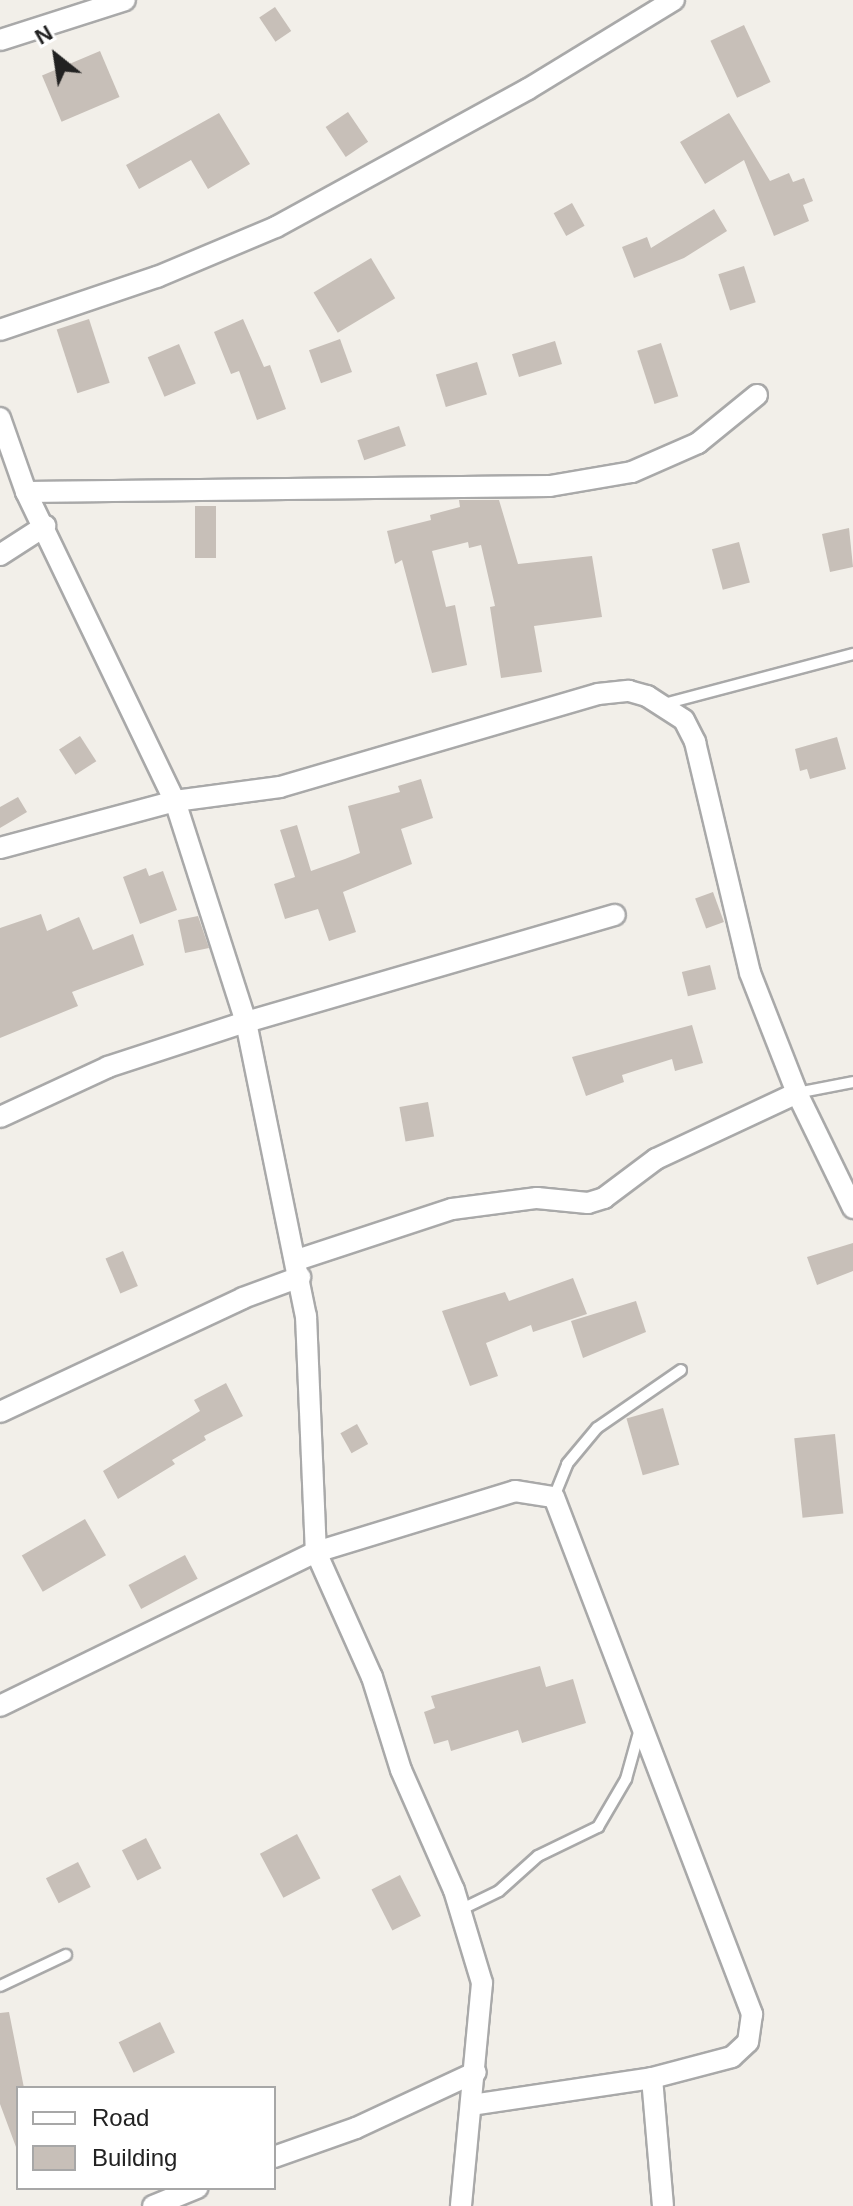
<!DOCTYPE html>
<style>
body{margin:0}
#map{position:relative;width:853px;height:2206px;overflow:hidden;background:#f2efe9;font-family:Arial,sans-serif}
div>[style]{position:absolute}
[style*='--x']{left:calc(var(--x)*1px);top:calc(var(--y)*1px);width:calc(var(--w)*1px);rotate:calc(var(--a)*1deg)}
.building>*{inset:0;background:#c7bfb8;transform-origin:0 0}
.roads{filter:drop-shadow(2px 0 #a9a9a9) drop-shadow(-2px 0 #a9a9a9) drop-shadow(0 2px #a9a9a9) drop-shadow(0 -2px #a9a9a9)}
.lane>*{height:10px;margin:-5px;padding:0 5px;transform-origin:5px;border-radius:5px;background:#fff}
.street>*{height:20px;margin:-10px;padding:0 10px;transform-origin:10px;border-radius:10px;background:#fff}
span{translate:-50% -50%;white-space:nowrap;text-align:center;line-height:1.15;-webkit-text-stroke:7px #fff;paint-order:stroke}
.legend{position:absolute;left:16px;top:2086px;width:260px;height:104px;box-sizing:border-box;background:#fff;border:2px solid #a7a7a7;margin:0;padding:10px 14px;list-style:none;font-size:24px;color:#222}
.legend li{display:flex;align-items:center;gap:16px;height:40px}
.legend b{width:40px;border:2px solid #a7a7a7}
.north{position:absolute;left:16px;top:16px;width:80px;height:80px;-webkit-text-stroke:6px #fff;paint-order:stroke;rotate:330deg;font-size:22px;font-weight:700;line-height:32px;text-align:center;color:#222}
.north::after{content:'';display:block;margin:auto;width:28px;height:36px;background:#222;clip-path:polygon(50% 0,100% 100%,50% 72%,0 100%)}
</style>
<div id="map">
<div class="building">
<i style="left:275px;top:7px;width:29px;height:19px;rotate:56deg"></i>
<i style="left:744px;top:25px;width:63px;height:37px;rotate:65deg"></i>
<i style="left:100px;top:51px;width:50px;height:63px;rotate:67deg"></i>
<i style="left:348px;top:112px;width:36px;height:27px;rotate:56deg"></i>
<i style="clip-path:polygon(219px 113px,250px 164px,208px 189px,191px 160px,139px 189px,126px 165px)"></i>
<i style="clip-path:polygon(729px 113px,770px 181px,789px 173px,793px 182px,804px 178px,813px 201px,803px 205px,809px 221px,774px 236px,744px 160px,705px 184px,680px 142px)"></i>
<i style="left:572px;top:203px;width:26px;height:21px;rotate:61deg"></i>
<i style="clip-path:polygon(714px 209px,727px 231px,684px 258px,634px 278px,622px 247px,647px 237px,651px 248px)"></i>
<i style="left:371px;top:258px;width:47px;height:67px;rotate:59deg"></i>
<i style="left:744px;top:266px;width:38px;height:27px;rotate:72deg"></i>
<i style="left:89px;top:319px;width:67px;height:34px;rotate:72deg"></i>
<i style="clip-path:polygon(243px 319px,264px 367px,270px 365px,286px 409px,257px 420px,239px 371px,231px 374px,214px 332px)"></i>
<i style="left:340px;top:339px;width:35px;height:33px;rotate:70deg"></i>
<i style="left:555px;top:341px;width:24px;height:45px;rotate:73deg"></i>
<i style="left:661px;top:343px;width:56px;height:25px;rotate:72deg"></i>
<i style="left:179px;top:344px;width:43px;height:34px;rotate:67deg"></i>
<i style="left:477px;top:362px;width:34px;height:43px;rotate:73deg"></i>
<i style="left:399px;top:426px;width:21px;height:44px;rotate:71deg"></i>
<i style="clip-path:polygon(459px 500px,499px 500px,518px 564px,592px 556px,602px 617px,534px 626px,542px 672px,501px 678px,490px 607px,495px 606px,481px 545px,469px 548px,468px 542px,432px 551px,446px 607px,455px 605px,467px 665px,432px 673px,402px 560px,395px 564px,387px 531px,431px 520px,430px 515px,460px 507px)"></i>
<i style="left:195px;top:506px;width:21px;height:52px"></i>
<i style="clip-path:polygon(849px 528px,853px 567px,830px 572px,822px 534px)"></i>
<i style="left:739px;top:542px;width:42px;height:28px;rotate:75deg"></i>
<i style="left:80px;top:736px;width:30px;height:25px;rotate:57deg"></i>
<i style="clip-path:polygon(837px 737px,846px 769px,810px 779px,807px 769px,800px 771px,795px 749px)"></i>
<i style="clip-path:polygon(421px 779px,433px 818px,401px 829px,412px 864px,343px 892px,356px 932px,329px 941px,318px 909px,285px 919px,274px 884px,295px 877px,280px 830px,297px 825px,311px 871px,345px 859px,360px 853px,348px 806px,400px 792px,398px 786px)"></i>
<i style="clip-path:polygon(18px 797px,27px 812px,0 828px,0 807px)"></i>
<i style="clip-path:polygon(146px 868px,149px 876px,163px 871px,177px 910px,140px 924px,123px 877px)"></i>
<i style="left:713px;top:892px;width:32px;height:19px;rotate:70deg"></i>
<i style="clip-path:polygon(41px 914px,47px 931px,79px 917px,93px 950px,133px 934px,144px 965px,72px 992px,78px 1006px,0 1038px,0 928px)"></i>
<i style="clip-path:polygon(198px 916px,209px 948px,185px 953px,178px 920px)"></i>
<i style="left:710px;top:965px;width:25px;height:29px;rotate:76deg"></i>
<i style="clip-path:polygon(692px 1025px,703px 1063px,675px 1071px,672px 1059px,622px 1075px,624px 1082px,586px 1096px,572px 1057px)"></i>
<i style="left:428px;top:1102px;width:35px;height:29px;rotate:80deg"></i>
<i style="clip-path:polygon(853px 1243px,853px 1271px,817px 1285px,807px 1257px)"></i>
<i style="left:123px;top:1251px;width:38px;height:19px;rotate:67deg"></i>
<i style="clip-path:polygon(573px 1278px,587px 1314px,533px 1332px,531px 1325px,486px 1343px,498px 1376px,470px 1386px,442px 1311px,505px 1292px,509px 1301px)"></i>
<i style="clip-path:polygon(636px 1301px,646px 1332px,583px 1358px,571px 1321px)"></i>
<i style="clip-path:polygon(226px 1383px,243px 1416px,204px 1436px,206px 1440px,172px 1460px,175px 1464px,118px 1499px,103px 1471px,200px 1411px,194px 1400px)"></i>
<i style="left:663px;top:1408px;width:59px;height:38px;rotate:74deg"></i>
<i style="left:357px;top:1424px;width:23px;height:19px;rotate:61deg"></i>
<i style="left:835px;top:1434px;width:80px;height:41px;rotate:84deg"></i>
<i style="left:85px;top:1519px;width:42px;height:73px;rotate:60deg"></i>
<i style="left:185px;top:1555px;width:27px;height:64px;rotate:62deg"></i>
<i style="clip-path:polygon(540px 1666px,546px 1687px,573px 1679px,586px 1723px,522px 1743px,518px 1730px,451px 1751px,448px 1740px,434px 1744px,424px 1712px,435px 1708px,431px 1696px)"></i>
<i style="left:297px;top:1834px;width:50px;height:42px;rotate:62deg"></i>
<i style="left:146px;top:1838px;width:34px;height:27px;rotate:63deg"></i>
<i style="left:78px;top:1862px;width:28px;height:36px;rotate:63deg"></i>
<i style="left:400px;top:1875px;width:46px;height:32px;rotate:63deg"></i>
<i style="clip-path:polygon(9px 2012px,24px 2088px,18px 2088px,16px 2147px,0 2104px,0 2013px)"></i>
<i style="left:160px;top:2022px;width:34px;height:46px;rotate:64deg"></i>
</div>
<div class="roads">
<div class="lane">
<i style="--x:664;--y:704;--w:196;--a:-14.8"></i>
<i style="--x:797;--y:1093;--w:57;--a:-11.1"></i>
<i style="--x:554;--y:1497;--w:35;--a:-68"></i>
<i style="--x:567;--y:1464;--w:47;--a:-50.2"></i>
<i style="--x:597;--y:1428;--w:102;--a:-34.6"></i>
<i style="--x:460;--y:1910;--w:43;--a:-26"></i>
<i style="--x:499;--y:1891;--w:52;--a:-41.9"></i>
<i style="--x:538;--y:1856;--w:67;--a:-25.8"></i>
<i style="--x:598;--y:1827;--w:56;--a:-59.7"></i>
<i style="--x:626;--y:1779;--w:52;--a:-74.4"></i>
<i style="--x:0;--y:1986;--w:73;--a:-25.2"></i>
</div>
<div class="street">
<i style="--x:0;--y:40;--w:131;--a:-17.7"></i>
<i style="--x:0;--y:330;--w:166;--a:-18.7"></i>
<i style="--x:157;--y:277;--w:129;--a:-22.8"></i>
<i style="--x:276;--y:227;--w:287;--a:-28.7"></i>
<i style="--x:528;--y:89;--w:171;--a:-31.4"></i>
<i style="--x:0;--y:418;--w:78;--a:70.6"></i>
<i style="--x:26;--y:492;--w:343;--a:64.3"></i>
<i style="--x:175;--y:801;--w:232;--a:72.2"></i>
<i style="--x:246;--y:1022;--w:300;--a:78.5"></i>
<i style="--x:306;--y:1316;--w:236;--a:87.6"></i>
<i style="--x:316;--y:1552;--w:137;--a:65.9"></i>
<i style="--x:372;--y:1677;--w:97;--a:72.7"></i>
<i style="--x:401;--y:1770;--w:131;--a:66.2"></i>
<i style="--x:454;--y:1890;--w:97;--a:73.2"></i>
<i style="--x:482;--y:1983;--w:224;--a:95.4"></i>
<i style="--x:26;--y:492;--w:524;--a:-0.66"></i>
<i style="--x:550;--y:486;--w:83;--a:-9.7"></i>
<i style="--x:632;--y:472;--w:72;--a:-23.7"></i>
<i style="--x:698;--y:443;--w:76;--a:-39.1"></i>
<i style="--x:0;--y:555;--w:54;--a:-32.8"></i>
<i style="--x:0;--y:848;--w:181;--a:-15"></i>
<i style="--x:175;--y:801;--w:106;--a:-7.6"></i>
<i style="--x:280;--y:787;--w:331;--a:-16.3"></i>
<i style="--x:598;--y:694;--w:31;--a:-6"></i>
<i style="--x:629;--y:691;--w:19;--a:16"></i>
<i style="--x:647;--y:696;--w:44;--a:33"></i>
<i style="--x:684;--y:720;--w:25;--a:63"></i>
<i style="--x:695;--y:742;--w:237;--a:76.6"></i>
<i style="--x:750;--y:973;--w:129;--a:68.6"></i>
<i style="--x:797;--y:1093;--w:128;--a:64"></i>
<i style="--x:0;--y:1117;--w:119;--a:-24.8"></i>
<i style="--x:108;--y:1067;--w:145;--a:-18.1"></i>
<i style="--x:246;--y:1022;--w:384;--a:-16.2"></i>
<i style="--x:297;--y:1260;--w:163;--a:-18.2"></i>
<i style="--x:452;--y:1209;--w:86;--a:-7.4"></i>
<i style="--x:537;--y:1198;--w:51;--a:5.6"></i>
<i style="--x:588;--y:1203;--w:17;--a:-17"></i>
<i style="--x:604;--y:1198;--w:65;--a:-36.9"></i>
<i style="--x:656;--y:1159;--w:156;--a:-25.1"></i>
<i style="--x:0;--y:1412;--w:268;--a:-25.1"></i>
<i style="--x:243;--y:1298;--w:61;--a:-20.2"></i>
<i style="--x:0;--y:1706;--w:352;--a:-26"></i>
<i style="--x:316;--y:1552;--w:208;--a:-17"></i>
<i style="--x:515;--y:1491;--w:39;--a:9"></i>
<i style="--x:554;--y:1497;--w:554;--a:69.04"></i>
<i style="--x:752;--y:2014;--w:28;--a:98"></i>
<i style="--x:748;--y:2042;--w:22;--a:137"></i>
<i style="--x:732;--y:2057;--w:83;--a:165.3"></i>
<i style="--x:652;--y:2078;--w:182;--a:171.5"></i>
<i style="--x:652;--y:2078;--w:128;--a:85.1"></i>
<i style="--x:274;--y:2157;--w:87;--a:-19.5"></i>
<i style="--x:356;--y:2128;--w:132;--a:-25"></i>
<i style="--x:153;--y:2206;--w:48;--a:-22.2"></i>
</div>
</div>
<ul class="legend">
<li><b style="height:10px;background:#fff"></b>Road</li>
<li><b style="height:22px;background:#c7bfb8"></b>Building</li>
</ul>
<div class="north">N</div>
</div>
